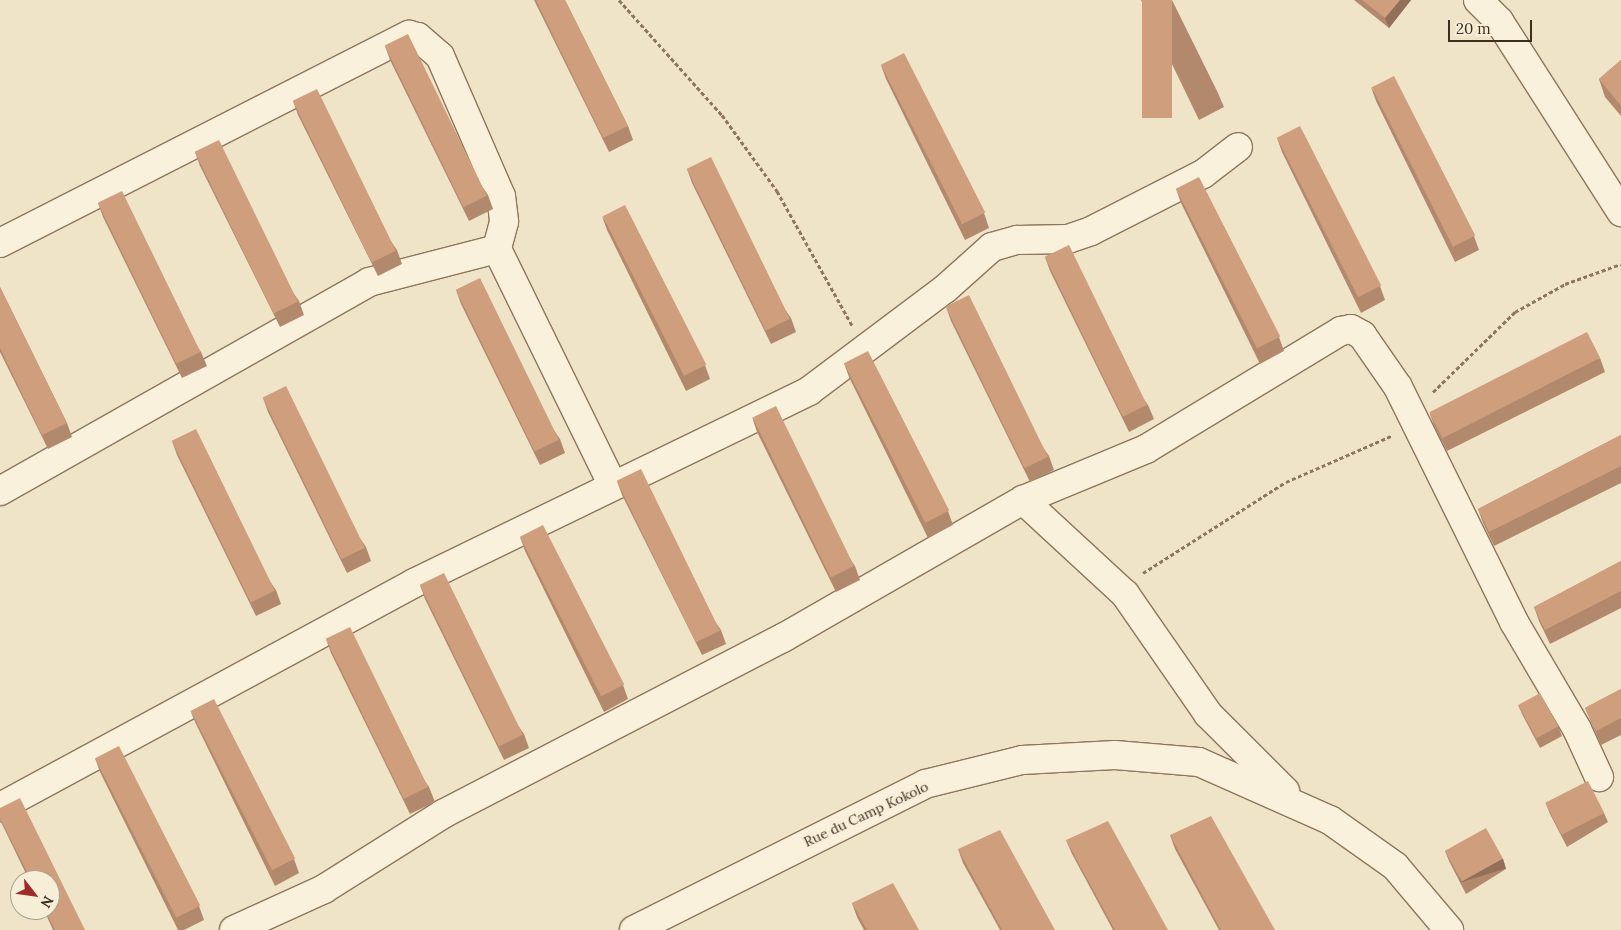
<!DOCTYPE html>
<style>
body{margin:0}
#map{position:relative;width:1621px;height:930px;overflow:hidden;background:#f0e4c8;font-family:Lora,serif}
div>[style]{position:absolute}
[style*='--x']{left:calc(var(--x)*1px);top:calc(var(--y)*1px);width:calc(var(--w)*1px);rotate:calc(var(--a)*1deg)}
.path>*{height:3px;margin-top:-1.5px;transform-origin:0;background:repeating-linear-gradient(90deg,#8d765c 0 4px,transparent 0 6.5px)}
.roads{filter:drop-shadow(1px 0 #8d765c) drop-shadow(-1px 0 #8d765c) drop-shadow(0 1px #8d765c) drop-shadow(0 -1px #8d765c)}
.minor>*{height:28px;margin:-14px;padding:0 14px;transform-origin:14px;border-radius:14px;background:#faf1dc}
.wall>*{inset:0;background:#b2896c}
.shaded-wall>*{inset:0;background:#916f58;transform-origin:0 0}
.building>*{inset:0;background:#cf9f7d;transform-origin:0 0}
span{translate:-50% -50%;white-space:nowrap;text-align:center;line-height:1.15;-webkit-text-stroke:5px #f7eed8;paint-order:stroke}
.street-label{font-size:14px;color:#3d2e20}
.north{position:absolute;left:10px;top:870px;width:50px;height:50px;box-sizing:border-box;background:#f7eed8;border:1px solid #ada18e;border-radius:50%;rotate:120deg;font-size:14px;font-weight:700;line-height:20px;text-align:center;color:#3d2e20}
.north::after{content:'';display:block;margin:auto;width:18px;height:22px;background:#9e2a2b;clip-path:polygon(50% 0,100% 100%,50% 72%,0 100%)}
.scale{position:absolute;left:1448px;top:20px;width:84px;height:22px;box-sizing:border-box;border:2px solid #3d2e20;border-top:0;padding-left:6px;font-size:15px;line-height:18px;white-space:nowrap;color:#3d2e20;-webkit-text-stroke:4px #f7eed8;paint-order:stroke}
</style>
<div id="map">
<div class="path">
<i style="--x:619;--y:0;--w:154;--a:48.2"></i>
<i style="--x:722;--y:115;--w:94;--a:54.1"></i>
<i style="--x:777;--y:191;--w:154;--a:60.8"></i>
<i style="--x:1433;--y:392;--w:115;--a:-44.3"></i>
<i style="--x:1515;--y:312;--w:57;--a:-29.2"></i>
<i style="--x:1565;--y:284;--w:59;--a:-19.7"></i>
<i style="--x:1143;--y:573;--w:169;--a:-32.5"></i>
<i style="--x:1286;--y:482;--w:115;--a:-23.7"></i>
</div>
<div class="roads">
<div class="minor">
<i style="--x:1478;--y:0;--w:30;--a:45"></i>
<i style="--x:1499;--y:21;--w:227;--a:57.4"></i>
<i style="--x:0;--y:243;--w:459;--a:-27"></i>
<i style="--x:409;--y:35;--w:9;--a:13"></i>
<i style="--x:418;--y:37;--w:29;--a:41"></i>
<i style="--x:440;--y:56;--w:153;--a:66.5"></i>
<i style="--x:501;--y:196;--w:26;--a:83"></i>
<i style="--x:504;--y:222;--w:28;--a:105"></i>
<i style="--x:497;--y:249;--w:262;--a:63.9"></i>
<i style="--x:0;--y:491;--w:424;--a:-29.5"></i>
<i style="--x:369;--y:282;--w:132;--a:-14.5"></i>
<i style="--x:1023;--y:500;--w:139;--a:42.7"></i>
<i style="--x:1125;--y:594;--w:146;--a:55.3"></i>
<i style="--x:1208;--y:714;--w:109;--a:45"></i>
<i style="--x:0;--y:807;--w:471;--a:-28.4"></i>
<i style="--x:414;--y:583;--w:439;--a:-25.9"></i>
<i style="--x:809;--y:391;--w:170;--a:-36.9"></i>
<i style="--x:945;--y:289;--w:63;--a:-41.8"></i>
<i style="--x:992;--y:247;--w:26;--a:-16"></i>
<i style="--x:1017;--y:240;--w:51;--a:-1.1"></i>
<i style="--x:1068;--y:239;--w:24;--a:-19"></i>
<i style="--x:1091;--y:231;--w:126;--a:-27"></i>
<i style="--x:1203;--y:174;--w:44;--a:-37.6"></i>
<i style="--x:234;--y:930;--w:99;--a:-24.5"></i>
<i style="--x:324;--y:889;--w:141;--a:-32.2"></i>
<i style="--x:443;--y:814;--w:383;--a:-27.4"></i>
<i style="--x:783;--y:638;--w:277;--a:-29.9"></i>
<i style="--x:1023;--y:500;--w:133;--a:-22.5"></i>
<i style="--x:1146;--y:449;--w:228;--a:-31.2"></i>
<i style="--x:1341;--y:331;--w:10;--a:-11"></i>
<i style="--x:1351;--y:329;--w:13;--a:29"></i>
<i style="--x:1362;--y:335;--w:63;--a:55.3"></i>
<i style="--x:1398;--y:387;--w:262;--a:63.7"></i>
<i style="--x:1514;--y:622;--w:124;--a:59.5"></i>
<i style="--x:1577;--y:729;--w:53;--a:65.4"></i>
<i style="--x:634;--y:930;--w:326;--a:-26.6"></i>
<i style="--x:925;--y:784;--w:100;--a:-13.9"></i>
<i style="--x:1022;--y:760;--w:93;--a:-3.1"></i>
<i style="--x:1115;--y:755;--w:84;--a:4.8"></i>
<i style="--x:1199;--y:762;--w:143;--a:23.9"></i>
<i style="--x:1330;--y:820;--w:80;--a:35.3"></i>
<i style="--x:1395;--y:866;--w:84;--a:49.8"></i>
</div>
</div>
<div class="wall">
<i style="clip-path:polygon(534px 0,565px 0,628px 126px,633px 140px,609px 152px)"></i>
<i style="clip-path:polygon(1141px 0,1172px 0,1218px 93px,1224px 107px,1199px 120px)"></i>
<i style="clip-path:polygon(1354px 0,1411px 0,1389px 28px)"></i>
<i style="clip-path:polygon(385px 46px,488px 195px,493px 209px,469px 221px,390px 60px)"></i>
<i style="clip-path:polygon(1621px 60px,1621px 116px,1605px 97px,1599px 79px)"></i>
<i style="clip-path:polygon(881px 65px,984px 213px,989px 228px,965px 240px,886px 79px)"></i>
<i style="clip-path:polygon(1371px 87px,1474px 236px,1479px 250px,1455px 262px,1376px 101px)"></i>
<i style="clip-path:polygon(293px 101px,397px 250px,402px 264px,378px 276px,298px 115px)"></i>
<i style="clip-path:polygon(1277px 138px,1380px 286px,1385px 300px,1361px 313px,1282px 152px)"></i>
<i style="clip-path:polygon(195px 152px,299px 301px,304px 315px,280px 327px,200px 166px)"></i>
<i style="clip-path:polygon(687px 169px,791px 318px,796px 332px,771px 344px,692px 183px)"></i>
<i style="clip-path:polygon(1176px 189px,1279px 337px,1284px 351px,1260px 364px,1181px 203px)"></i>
<i style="clip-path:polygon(98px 203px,201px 352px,207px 366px,182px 378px,103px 217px)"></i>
<i style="clip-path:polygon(602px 216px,705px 365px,710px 379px,686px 391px,607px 230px)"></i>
<i style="clip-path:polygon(1045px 257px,1148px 405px,1154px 419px,1129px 432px,1050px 271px)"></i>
<i style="clip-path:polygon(0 287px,67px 423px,72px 437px,48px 449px,0 352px)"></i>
<i style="clip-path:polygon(456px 290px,560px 439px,565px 453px,540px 465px,461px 304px)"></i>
<i style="clip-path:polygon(946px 307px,1049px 456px,1054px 470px,1030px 482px,951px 321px)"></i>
<i style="clip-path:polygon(1600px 358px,1605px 372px,1447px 451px,1435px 428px,1430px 414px)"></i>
<i style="clip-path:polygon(844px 363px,948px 511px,953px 525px,928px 538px,849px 377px)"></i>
<i style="clip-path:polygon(263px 398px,366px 547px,371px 561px,347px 573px,268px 412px)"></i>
<i style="clip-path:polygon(752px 417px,855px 566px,860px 580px,836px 592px,757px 432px)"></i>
<i style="clip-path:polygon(1621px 435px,1621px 483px,1494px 546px,1483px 523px,1478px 509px)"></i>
<i style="clip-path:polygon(172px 441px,276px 590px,281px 604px,256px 616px,177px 455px)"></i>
<i style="clip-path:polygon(617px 481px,721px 630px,726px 644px,702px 655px,622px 495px)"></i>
<i style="clip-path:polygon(520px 537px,623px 685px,628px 699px,604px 712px,525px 551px)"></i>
<i style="clip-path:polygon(1621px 561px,1621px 608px,1550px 644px,1539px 621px,1534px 607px)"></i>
<i style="clip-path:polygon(420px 585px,524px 734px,529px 748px,504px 760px,425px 599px)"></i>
<i style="clip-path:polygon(326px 639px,429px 787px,435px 802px,410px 814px,331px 653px)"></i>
<i style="clip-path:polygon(1621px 689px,1621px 735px,1601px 745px,1591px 722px,1585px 708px)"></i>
<i style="clip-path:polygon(1518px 705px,1558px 726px,1562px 736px,1540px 748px,1522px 714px)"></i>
<i style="clip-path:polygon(190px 710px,294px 859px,299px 873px,275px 886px,196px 724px)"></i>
<i style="clip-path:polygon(95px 758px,199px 906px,204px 920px,184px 930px,178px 930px,100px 772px)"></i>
<i style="clip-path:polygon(1546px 804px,1604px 813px,1608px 822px,1567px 847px,1550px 814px)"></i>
<i style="clip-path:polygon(0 808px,85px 930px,53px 930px,44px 910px,50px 910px,50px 880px,29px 880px,2px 824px,0 820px)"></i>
<i style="clip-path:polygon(1170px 835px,1275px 930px,1219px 930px,1175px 849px)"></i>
<i style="clip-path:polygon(1066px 840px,1168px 930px,1113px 930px,1072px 854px)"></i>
<i style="clip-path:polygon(958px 849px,1055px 930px,1000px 930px,963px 863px)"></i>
<i style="clip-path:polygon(1445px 851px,1503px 859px,1506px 869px,1466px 894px,1449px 861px)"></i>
<i style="clip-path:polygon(852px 903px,919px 930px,864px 930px,857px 917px)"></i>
</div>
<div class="shaded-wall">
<i style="clip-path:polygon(1400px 0,1411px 0,1389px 28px,1385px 18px)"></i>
<i style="left:1503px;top:859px;width:10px;height:47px;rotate:73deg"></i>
</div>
<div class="building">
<i style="clip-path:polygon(536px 0,565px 0,628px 126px,603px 138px)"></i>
<i style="left:1142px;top:0;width:30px;height:118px"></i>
<i style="clip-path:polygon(1362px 0,1400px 0,1385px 18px)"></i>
<i style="left:408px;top:34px;width:180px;height:26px;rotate:64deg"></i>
<i style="left:904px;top:53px;width:179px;height:26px;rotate:63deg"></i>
<i style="clip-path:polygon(1621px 60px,1621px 106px,1599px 79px)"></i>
<i style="left:1394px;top:76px;width:179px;height:25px;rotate:63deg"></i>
<i style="left:317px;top:89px;width:180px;height:27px;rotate:64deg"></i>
<i style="left:1300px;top:126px;width:179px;height:26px;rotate:63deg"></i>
<i style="left:219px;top:140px;width:180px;height:27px;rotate:64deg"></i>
<i style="left:711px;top:157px;width:180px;height:27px;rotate:64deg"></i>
<i style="left:1199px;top:177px;width:179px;height:26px;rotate:63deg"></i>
<i style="left:122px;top:191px;width:179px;height:27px;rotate:64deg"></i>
<i style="left:625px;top:205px;width:179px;height:25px;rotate:63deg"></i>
<i style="left:1069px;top:245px;width:178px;height:27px;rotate:64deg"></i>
<i style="left:480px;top:278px;width:180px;height:27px;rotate:64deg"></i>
<i style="clip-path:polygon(0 287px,67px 423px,42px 435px,0 348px)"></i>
<i style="left:969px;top:295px;width:180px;height:26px;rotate:64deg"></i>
<i style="left:1587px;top:332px;width:29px;height:177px;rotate:63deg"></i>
<i style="left:868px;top:351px;width:179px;height:27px;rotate:63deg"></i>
<i style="left:286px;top:386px;width:180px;height:26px;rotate:64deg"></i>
<i style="left:776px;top:406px;width:178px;height:26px;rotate:64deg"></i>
<i style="left:196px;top:429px;width:180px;height:27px;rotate:64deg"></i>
<i style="clip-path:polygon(1621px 435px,1621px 466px,1489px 532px,1478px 509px)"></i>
<i style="left:641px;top:469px;width:180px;height:27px;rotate:64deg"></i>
<i style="left:543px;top:525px;width:179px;height:26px;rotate:63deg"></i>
<i style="clip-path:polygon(1621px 561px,1621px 591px,1545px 630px,1534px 607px)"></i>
<i style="left:444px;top:573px;width:180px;height:27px;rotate:64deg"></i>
<i style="left:350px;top:627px;width:178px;height:27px;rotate:64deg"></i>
<i style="clip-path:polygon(1621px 689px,1621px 718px,1596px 731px,1585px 708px)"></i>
<i style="left:1540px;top:693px;width:38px;height:25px;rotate:61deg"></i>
<i style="left:214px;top:699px;width:179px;height:26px;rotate:63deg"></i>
<i style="left:119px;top:746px;width:179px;height:27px;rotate:63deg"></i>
<i style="left:1588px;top:781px;width:36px;height:48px;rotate:63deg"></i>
<i style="clip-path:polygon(20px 798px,85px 930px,55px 930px,45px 910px,50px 910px,50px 880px,31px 880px,0 818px,0 808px)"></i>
<i style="clip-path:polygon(1211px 816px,1275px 930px,1221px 930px,1170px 835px)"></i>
<i style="clip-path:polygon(1108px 821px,1168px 930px,1115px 930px,1066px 840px)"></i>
<i style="left:1486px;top:828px;width:35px;height:47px;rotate:61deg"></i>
<i style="clip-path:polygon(1000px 830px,1055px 930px,1002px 930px,958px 849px)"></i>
<i style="clip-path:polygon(893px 883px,919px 930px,867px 930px,852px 903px)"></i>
</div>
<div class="street-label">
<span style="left:866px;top:814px;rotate:-25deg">Rue du Camp Kokolo</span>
</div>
<div class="north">N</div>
<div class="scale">20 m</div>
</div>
